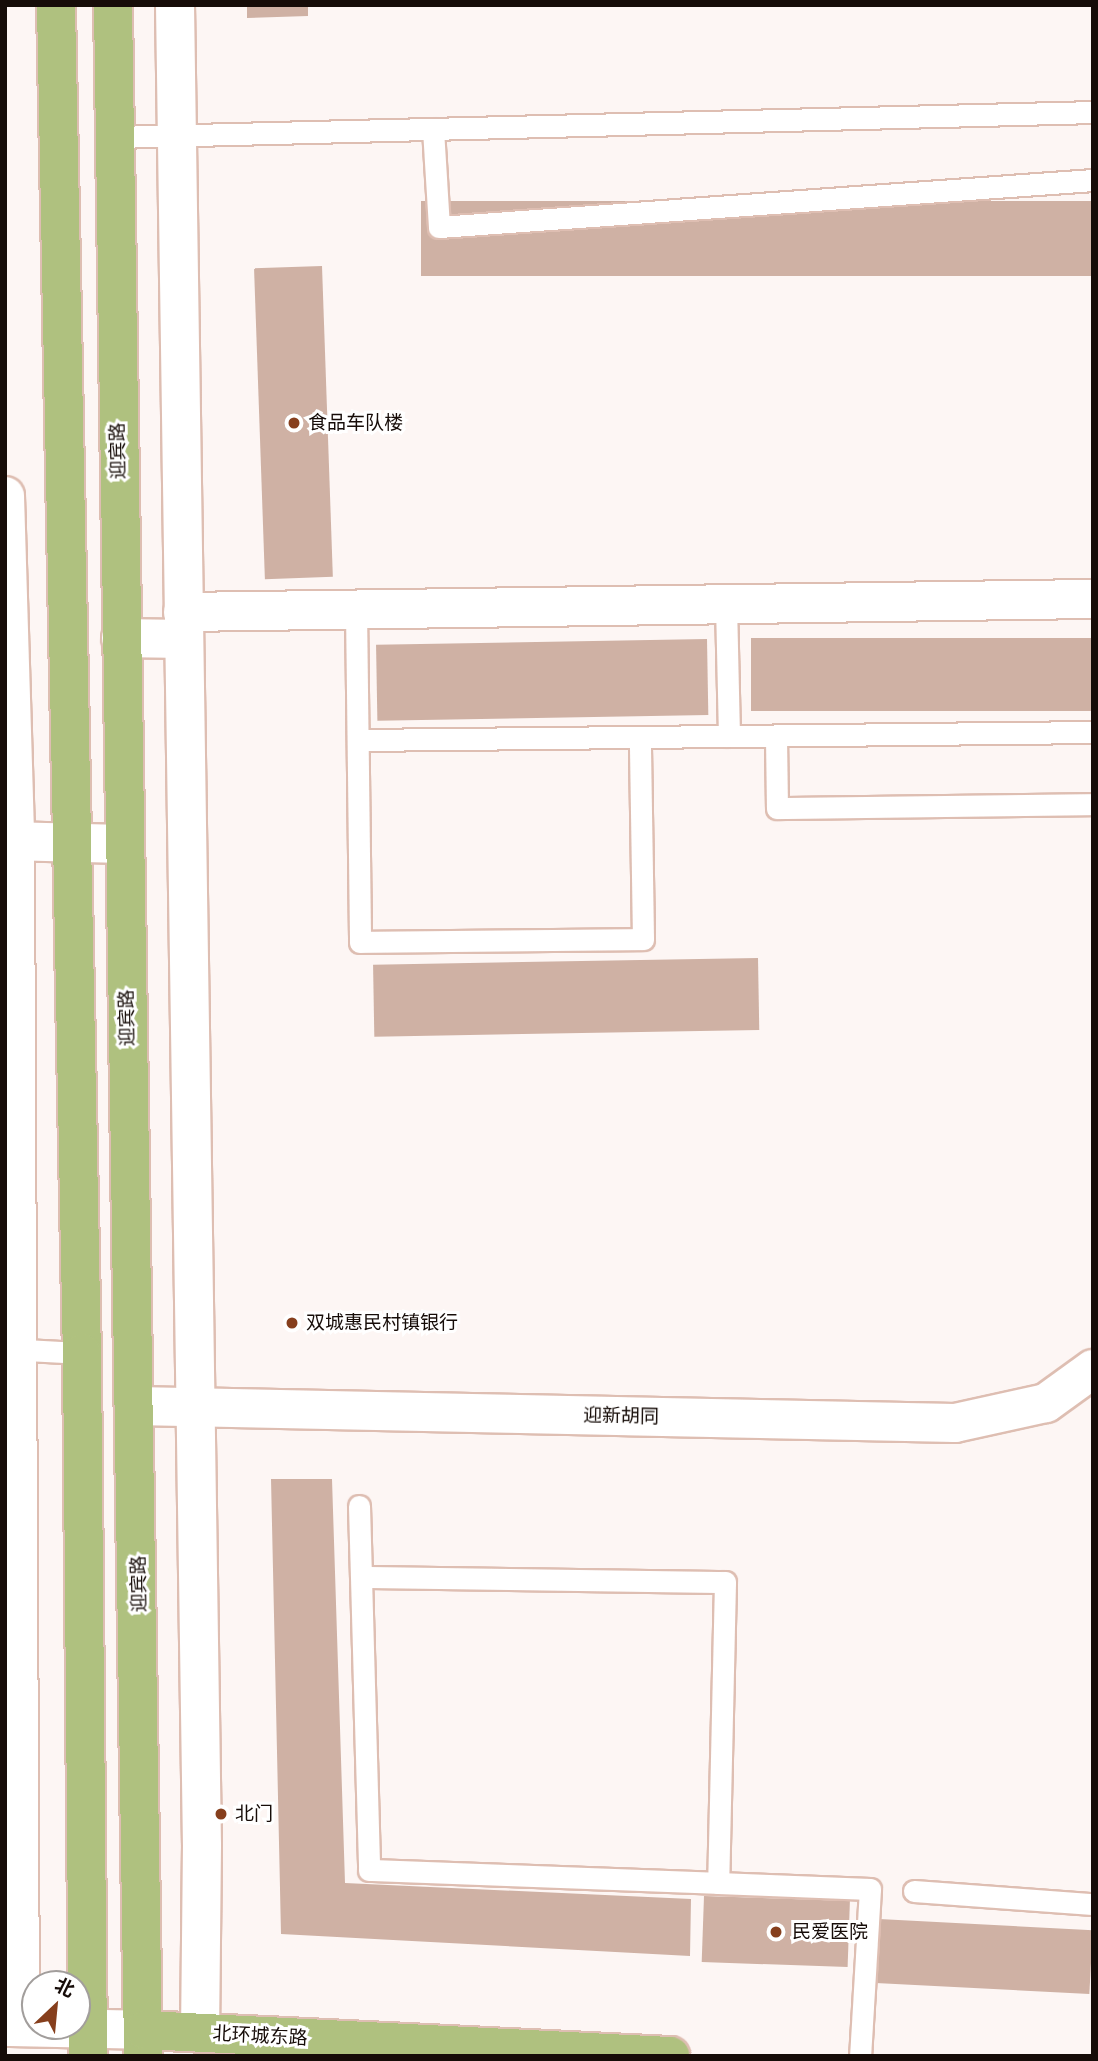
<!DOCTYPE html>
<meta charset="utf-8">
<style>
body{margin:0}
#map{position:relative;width:1098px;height:2061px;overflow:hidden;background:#fdf6f4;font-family:Poppins,"Noto Sans SC",sans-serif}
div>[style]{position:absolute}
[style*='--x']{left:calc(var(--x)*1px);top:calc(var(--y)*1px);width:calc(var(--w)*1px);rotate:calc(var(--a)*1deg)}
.building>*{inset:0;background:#cfb1a4;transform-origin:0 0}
.roads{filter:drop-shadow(2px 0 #debeb2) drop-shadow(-2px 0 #debeb2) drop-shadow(0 2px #debeb2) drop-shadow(0 -2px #debeb2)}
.lane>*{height:21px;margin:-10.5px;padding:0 10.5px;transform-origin:10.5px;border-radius:10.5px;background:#fff}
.street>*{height:38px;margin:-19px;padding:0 19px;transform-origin:19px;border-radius:19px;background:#fff}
.secondary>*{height:38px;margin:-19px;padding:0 19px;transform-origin:19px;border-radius:19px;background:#fff}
.primary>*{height:38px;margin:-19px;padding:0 19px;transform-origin:19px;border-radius:19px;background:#afc17f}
.dots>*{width:19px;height:19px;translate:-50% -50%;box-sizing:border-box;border:4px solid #fff;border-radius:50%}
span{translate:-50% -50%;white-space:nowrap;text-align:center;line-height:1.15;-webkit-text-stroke:6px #fff;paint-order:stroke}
.poi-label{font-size:19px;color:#160c08}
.left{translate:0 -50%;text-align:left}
.street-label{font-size:19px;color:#160c08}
.frame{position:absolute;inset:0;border:7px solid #160c08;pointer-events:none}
.north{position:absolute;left:21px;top:1970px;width:70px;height:70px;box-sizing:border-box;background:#fff;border:2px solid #a29e9c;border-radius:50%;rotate:26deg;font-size:19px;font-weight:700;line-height:28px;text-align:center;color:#160c08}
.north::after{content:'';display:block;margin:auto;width:24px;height:32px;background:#863f1d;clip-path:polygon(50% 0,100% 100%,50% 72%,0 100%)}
</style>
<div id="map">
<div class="building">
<i style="clip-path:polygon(247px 5px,308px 5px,308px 16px,247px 18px)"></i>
<i style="left:1093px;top:201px;width:75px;height:672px;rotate:90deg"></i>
<i style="left:322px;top:266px;width:311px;height:68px;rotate:88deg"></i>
<i style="left:1093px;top:638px;width:73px;height:342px;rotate:90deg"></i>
<i style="left:707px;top:639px;width:76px;height:331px;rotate:89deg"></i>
<i style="left:758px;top:958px;width:72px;height:385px;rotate:89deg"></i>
<i style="clip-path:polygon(271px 1479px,332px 1479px,345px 1883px,691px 1899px,690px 1956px,281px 1934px)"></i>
<i style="left:704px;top:1896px;width:146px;height:66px;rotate:2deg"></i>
<i style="left:879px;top:1919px;width:214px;height:64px;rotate:3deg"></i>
</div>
<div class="roads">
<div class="lane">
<i style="--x:433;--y:129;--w:98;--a:86.5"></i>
<i style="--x:439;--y:227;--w:656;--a:-4.11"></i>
<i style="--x:115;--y:137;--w:978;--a:-1.46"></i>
<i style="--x:726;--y:604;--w:132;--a:88.7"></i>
<i style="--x:356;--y:609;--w:333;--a:89.3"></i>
<i style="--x:360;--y:942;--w:283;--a:-0.6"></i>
<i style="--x:643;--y:939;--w:201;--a:-90.9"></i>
<i style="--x:776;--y:737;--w:71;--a:89.2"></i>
<i style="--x:777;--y:808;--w:316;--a:-0.7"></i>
<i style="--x:358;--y:740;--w:735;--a:-0.62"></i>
<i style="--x:7;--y:1349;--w:75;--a:3.1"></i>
<i style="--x:359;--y:1506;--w:364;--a:88.4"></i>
<i style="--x:369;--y:1870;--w:349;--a:2.1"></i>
<i style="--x:362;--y:1577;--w:363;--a:0.8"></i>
<i style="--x:725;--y:1582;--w:301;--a:91.3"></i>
<i style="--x:718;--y:1883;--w:152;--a:2.3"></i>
<i style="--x:870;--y:1889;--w:167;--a:93.4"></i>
<i style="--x:914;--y:1891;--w:179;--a:4.2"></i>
</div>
<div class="street">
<i style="--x:175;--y:5;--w:1840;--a:89.16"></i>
<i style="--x:202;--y:1845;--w:188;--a:90.6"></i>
<i style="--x:5;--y:496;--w:345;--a:88.3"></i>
<i style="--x:15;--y:841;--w:1186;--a:89.76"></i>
<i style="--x:183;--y:612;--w:910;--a:-0.82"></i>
<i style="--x:121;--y:638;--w:62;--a:0.9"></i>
<i style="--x:5;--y:841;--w:118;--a:1.5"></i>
</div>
<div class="secondary">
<i style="--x:136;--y:1406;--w:819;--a:1.19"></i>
<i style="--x:955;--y:1423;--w:93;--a:-12.4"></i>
<i style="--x:1046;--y:1403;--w:58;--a:-35.9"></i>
<i style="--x:5;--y:2027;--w:140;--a:1.2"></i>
</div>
<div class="primary">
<i style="--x:56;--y:5;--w:1348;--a:88.9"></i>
<i style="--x:82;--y:1353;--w:703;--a:89.51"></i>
<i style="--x:113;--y:5;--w:2051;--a:89.16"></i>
<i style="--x:145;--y:2030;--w:526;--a:2.84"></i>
</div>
</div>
<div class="dots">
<i style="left:294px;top:423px;background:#863f1d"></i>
<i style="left:292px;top:1323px;background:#863f1d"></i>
<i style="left:221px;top:1814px;background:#863f1d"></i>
<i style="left:776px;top:1932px;background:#863f1d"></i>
</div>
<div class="poi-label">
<span class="left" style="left:308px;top:423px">食品车队楼</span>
<span class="left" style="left:306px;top:1323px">双城惠民村镇银行</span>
<span class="left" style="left:235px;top:1814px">北门</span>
<span class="left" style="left:792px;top:1932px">民爱医院</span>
</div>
<div class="street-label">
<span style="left:118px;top:451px;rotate:-91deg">迎宾路</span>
<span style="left:127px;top:1018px;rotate:-91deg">迎宾路</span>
<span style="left:621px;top:1416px;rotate:1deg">迎新胡同</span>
<span style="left:139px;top:1584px;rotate:-91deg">迎宾路</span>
<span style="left:260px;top:2036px;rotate:3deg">北环城东路</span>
</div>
<div class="frame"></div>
<div class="north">北</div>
</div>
